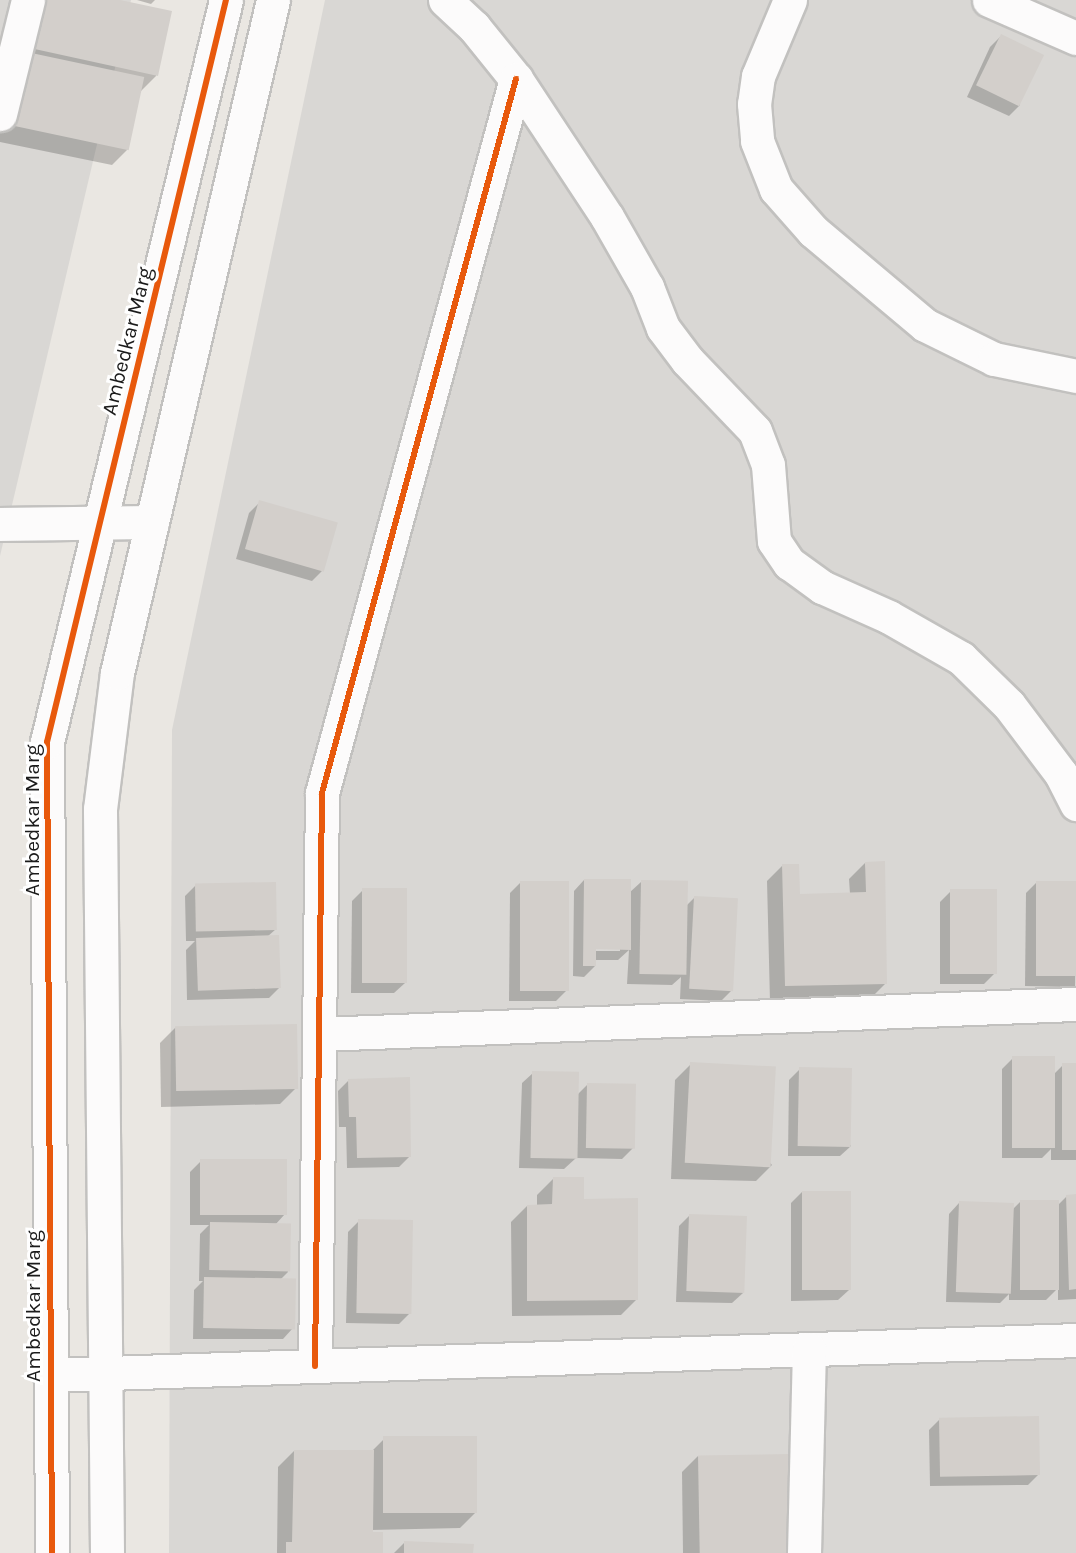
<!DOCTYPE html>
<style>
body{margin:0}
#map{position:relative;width:1076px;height:1553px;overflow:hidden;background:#eae7e2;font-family:Karla,sans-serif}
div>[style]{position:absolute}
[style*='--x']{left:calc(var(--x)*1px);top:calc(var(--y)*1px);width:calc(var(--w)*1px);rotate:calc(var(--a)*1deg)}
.residential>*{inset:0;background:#d9d7d4}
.shadow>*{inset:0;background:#0003}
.building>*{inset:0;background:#d3cfcb;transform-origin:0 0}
.roads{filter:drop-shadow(2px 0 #c2c1bf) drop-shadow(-2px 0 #c2c1bf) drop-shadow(0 2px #c2c1bf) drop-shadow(0 -2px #c2c1bf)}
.minor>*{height:33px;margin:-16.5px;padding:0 16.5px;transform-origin:16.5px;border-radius:16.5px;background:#fcfbfb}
.cycleway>*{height:6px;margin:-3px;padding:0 3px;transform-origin:3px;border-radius:3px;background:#e8590c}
span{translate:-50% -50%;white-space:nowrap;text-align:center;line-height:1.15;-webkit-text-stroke:6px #fff;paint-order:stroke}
.street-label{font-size:21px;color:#1b1b1b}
</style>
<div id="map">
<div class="residential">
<i style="clip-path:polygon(0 0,131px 0,0 556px)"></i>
<i style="clip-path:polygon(325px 0,1076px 0,1076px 1553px,169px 1553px,172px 730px)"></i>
</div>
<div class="shadow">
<i style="clip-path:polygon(113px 0,170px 13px,156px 76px,140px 92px,128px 149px,112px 165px,0 142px,0 103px,29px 1px)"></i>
<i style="clip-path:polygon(137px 0,155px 0,151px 4px)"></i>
<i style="clip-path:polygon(1001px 36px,1020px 105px,1009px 116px,967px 97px,990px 47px)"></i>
<i style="clip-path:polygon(260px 502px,323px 570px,312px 581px,236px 559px,249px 513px)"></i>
<i style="clip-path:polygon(865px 863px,886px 983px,870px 999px,770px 1002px,767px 881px,783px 865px,799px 895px,850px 894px,849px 879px)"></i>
<i style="clip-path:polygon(evenodd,584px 880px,629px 893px,641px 882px,686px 906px,695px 897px,732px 990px,721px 1001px,680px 999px,681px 977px,672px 985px,627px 984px,629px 950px,618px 960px,595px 960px,595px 966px,584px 977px,573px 976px,574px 891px,584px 880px,589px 948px,620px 948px,620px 951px,589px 951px,589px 948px)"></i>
<i style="clip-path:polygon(521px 882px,567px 990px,556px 1001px,509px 1001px,510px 893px)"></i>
<i style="clip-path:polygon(1037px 882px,1076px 883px,1075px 987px,1025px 986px,1026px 893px)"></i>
<i style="clip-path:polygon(196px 885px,276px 929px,267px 937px,280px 987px,269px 998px,187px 1000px,186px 950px,195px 941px,186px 941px,185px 896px)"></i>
<i style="clip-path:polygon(363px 890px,405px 983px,394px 993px,351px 993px,352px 901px)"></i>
<i style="clip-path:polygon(951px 891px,995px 973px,984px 984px,940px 984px,940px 902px)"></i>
<i style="clip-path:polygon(176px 1027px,296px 1088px,280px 1104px,161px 1107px,160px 1043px)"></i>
<i style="clip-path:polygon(1013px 1058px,1054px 1074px,1063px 1065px,1076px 1065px,1076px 1160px,1051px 1160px,1051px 1149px,1042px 1158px,1002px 1158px,1002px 1069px)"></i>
<i style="clip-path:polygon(691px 1064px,772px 1165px,756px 1181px,671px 1179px,675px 1080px)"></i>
<i style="clip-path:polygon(800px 1069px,851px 1146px,840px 1156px,788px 1156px,789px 1080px)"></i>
<i style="clip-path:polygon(533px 1073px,577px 1095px,588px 1084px,633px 1148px,622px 1159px,576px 1158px,564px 1169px,519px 1168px,522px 1083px)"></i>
<i style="clip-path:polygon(349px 1080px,410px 1156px,399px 1167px,347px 1168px,346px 1127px,339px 1127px,338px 1091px)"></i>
<i style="clip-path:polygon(201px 1161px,285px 1214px,275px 1225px,288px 1272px,280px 1280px,293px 1328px,283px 1339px,193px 1339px,194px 1290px,203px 1281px,199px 1281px,200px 1234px,209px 1225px,190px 1225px,190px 1172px)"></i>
<i style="clip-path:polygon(553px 1179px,582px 1200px,637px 1299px,621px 1315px,512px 1316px,511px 1222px,527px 1206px,537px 1206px,537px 1195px)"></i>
<i style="clip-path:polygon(802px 1192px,849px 1290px,838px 1300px,791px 1301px,791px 1203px)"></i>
<i style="clip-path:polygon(1067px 1196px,1076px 1196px,1076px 1299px,1058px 1300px,1058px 1288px,1046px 1300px,1009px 1300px,1009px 1294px,1000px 1303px,946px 1302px,949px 1214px,959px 1203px,1013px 1209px,1021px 1201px,1058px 1205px)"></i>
<i style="clip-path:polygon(690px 1215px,743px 1293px,732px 1303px,676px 1302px,679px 1226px)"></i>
<i style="clip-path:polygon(359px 1221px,410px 1313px,399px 1324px,346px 1323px,348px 1232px)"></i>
<i style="clip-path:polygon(940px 1419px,1039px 1474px,1028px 1485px,930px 1486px,929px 1430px)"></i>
<i style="clip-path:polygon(384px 1439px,476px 1512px,460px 1528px,371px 1530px,382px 1553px,277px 1553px,278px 1467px,294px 1451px,371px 1452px)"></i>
<i style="clip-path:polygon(698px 1456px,790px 1553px,683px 1553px,682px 1472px)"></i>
<i style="clip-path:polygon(405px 1542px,472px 1553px,394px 1553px)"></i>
</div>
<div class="building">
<i style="clip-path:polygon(41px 0,120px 0,172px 11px,158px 76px,30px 48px)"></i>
<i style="left:1001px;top:34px;width:48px;height:57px;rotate:26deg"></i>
<i style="left:22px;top:51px;width:125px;height:75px;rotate:12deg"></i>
<i style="left:259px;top:500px;width:82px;height:51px;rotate:16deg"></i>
<i style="clip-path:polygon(885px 861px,887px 984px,785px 986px,782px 864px,799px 864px,800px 894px,866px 892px,865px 862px)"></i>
<i style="clip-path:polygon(584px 879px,631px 879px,631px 950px,596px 949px,596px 966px,583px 966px)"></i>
<i style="left:641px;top:880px;width:47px;height:94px;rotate:1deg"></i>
<i style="left:520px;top:881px;width:49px;height:110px"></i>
<i style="left:1036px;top:881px;width:40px;height:95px"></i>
<i style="left:276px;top:882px;width:48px;height:81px;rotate:89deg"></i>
<i style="left:362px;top:888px;width:45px;height:95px"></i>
<i style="left:950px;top:889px;width:47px;height:85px"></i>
<i style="left:694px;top:896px;width:44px;height:93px;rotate:3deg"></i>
<i style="left:279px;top:935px;width:53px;height:83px;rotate:88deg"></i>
<i style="left:297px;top:1024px;width:65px;height:122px;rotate:89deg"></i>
<i style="left:1012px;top:1056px;width:43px;height:92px"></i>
<i style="left:690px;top:1062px;width:86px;height:101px;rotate:3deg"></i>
<i style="left:1062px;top:1063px;width:14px;height:87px"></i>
<i style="left:799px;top:1067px;width:53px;height:79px;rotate:1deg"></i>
<i style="left:532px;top:1071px;width:47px;height:87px;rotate:1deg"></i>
<i style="clip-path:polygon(410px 1077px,411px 1157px,357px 1158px,356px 1117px,349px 1117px,348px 1079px)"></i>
<i style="left:587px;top:1083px;width:49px;height:65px;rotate:1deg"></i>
<i style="left:200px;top:1159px;width:87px;height:56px"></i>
<i style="clip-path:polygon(553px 1177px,584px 1177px,584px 1199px,638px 1198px,638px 1300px,527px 1301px,527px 1205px,552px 1204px)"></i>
<i style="left:802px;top:1191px;width:49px;height:99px"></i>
<i style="clip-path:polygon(1076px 1194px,1076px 1289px,1069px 1290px,1066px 1195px)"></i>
<i style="left:1020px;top:1200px;width:39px;height:90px"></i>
<i style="left:959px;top:1201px;width:55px;height:91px;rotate:2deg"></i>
<i style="left:689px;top:1214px;width:58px;height:77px;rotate:2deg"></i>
<i style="left:358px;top:1219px;width:55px;height:94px;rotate:1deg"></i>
<i style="left:210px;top:1222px;width:81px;height:48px;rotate:1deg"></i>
<i style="left:204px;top:1277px;width:92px;height:51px;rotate:1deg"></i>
<i style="left:1039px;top:1416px;width:59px;height:100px;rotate:89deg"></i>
<i style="left:477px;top:1436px;width:77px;height:94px;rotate:90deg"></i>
<i style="clip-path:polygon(294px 1450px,374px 1450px,373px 1532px,383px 1532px,383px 1553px,286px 1553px,286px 1542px,292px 1542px)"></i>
<i style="left:791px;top:1454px;width:99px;height:93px;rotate:89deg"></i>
<i style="clip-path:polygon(404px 1541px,474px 1544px,473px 1553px,404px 1553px)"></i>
</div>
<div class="roads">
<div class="minor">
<i style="--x:445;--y:0;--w:40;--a:43"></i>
<i style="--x:474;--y:27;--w:67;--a:51.1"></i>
<i style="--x:516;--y:79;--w:165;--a:56.6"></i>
<i style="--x:607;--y:217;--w:81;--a:60.3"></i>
<i style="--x:647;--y:287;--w:44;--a:68.7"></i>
<i style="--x:663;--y:328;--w:40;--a:53"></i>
<i style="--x:687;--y:360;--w:98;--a:46.2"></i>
<i style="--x:755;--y:431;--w:36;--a:69"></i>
<i style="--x:768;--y:465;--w:76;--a:85.5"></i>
<i style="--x:774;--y:541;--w:27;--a:56"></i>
<i style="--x:789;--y:563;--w:41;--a:36"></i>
<i style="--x:822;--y:587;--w:73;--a:24.1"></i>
<i style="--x:889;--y:617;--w:83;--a:29.7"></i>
<i style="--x:961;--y:658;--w:67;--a:44.4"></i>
<i style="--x:1009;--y:705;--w:86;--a:53"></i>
<i style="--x:1061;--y:774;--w:34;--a:63"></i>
<i style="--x:790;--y:0;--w:82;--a:112.8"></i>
<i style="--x:758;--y:76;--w:28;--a:98"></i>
<i style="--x:754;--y:104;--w:37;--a:85"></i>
<i style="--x:757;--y:141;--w:52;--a:68.4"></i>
<i style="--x:776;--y:189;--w:56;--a:48.6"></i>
<i style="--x:813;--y:231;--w:146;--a:40"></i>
<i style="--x:925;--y:325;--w:77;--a:26.2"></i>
<i style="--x:994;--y:359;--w:84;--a:11.7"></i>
<i style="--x:989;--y:0;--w:95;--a:23.6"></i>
<i style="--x:0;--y:114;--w:117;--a:-76.2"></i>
<i style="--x:0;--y:524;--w:152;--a:-0.8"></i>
<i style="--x:321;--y:1034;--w:756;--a:-2.28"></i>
<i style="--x:315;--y:1366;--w:573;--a:-89.3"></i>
<i style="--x:322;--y:793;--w:740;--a:-74.8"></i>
<i style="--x:50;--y:1375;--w:1027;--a:-1.95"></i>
<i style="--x:52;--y:1553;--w:811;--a:-90.35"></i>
<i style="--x:47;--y:742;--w:763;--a:-76.44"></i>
<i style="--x:107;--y:1553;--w:744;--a:-90.54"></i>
<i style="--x:100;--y:809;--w:137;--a:-82.9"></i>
<i style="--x:117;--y:673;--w:691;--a:-76.95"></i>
<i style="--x:804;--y:1553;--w:204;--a:-88.6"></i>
</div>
</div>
<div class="cycleway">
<i style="--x:315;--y:1366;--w:573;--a:-89.3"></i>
<i style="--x:322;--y:793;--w:740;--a:-74.8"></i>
<i style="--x:52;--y:1553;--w:811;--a:-90.35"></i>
<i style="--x:47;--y:742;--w:763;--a:-76.44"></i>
</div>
<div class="street-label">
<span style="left:127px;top:341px;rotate:-76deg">Ambedkar Marg</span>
<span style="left:32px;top:820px;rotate:-90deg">Ambedkar Marg</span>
<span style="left:33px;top:1306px;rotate:-90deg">Ambedkar Marg</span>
</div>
</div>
